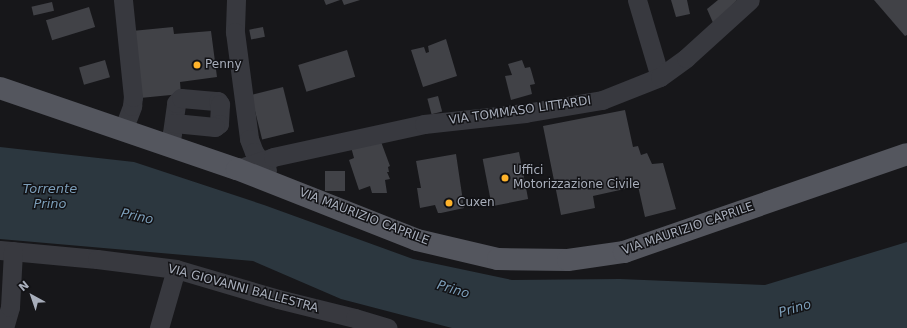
<!DOCTYPE html>
<style>
body{margin:0}
#map{position:relative;width:907px;height:328px;overflow:hidden;background:#17171a;font-family:"DejaVu Sans",sans-serif}
div>[style]{position:absolute}
[style*='--x']{left:calc(var(--x)*1px);top:calc(var(--y)*1px);width:calc(var(--w)*1px);rotate:calc(var(--a)*1deg)}
.water>*{inset:0;background:#2c373f}
.building>*{inset:0;background:#414247;transform-origin:0 0}
.minor>*{height:19px;margin:-9.5px;padding:0 9.5px;transform-origin:9.5px;border-radius:9.5px;background:#38393f}
.major>*{height:22px;margin:-11px;padding:0 11px;transform-origin:11px;border-radius:11px;background:#54565e}
.dots>*{width:11px;height:11px;translate:-50% -50%;box-sizing:border-box;border:2px solid #121215;border-radius:50%}
span{translate:-50% -50%;white-space:nowrap;text-align:center;line-height:1.15;-webkit-text-stroke:3px #121215;paint-order:stroke}
.poi-label{font-size:12px;color:#a8aebb}
.left{translate:0 -50%;text-align:left}
.street-label{font-size:12px;color:#a8aebb}
.water-label{font-size:13px;color:#7c9eb9;font-style:italic}
.north{position:absolute;left:12px;top:276px;width:40px;height:40px;-webkit-text-stroke:3px #121215;paint-order:stroke;rotate:320deg;font-size:11px;font-weight:700;line-height:16px;text-align:center;color:#a8aebb}
.north::after{content:'';display:block;margin:auto;width:14px;height:18px;background:#a8aebb;clip-path:polygon(50% 0,100% 100%,50% 72%,0 100%)}
</style>
<div id="map">
<div class="water">
<i style="clip-path:polygon(0 147px,134px 162px,264px 205px,413px 259px,512px 280px,620px 279px,765px 285px,907px 242px,907px 328px,452px 328px,341px 299px,253px 261px,0 239px)"></i>
</div>
<div class="building">
<i style="clip-path:polygon(324px 0,340px 0,326px 5px)"></i>
<i style="clip-path:polygon(342px 0,360px 0,344px 5px)"></i>
<i style="clip-path:polygon(671px 0,687px 0,690px 14px,676px 17px)"></i>
<i style="clip-path:polygon(718px 0,737px 0,714px 25px,707px 9px)"></i>
<i style="clip-path:polygon(874px 0,907px 0,907px 35px,905px 36px)"></i>
<i style="left:52px;top:2px;width:9px;height:21px;rotate:77deg"></i>
<i style="left:89px;top:7px;width:21px;height:45px;rotate:73deg"></i>
<i style="clip-path:polygon(173px 27px,174px 34px,211px 31px,217px 77px,180px 82px,181px 94px,140px 98px,132px 31px)"></i>
<i style="left:263px;top:27px;width:10px;height:14px;rotate:79deg"></i>
<i style="clip-path:polygon(446px 39px,457px 76px,423px 87px,411px 50px,424px 47px,426px 53px,429px 52px,428px 46px)"></i>
<i style="left:347px;top:50px;width:28px;height:51px;rotate:73deg"></i>
<i style="left:105px;top:60px;width:18px;height:27px;rotate:74deg"></i>
<i style="clip-path:polygon(522px 60px,525px 68px,530px 67px,531px 70px,535px 84px,530px 85px,532px 94px,511px 100px,505px 76px,512px 75px,508px 64px)"></i>
<i style="left:283px;top:87px;width:46px;height:33px;rotate:76deg"></i>
<i style="left:438px;top:96px;width:16px;height:11px;rotate:75deg"></i>
<i style="clip-path:polygon(625px 110px,633px 147px,638px 146px,641px 155px,647px 153px,652px 164px,663px 163px,676px 209px,645px 217px,638px 186px,593px 196px,595px 208px,561px 215px,543px 126px)"></i>
<i style="clip-path:polygon(380px 139px,390px 166px,388px 167px,389px 172px,387px 172px,390px 179px,385px 180px,387px 193px,372px 193px,370px 186px,359px 190px,349px 160px,354px 158px,351px 147px)"></i>
<i style="left:519px;top:152px;width:48px;height:37px;rotate:79deg"></i>
<i style="clip-path:polygon(456px 154px,464px 208px,441px 213px,438px 213px,435px 205px,420px 208px,417px 188px,421px 188px,416px 161px)"></i>
<i style="left:325px;top:171px;width:20px;height:20px"></i>
</div>
<div class="minor">
<i style="--x:236;--y:0;--w:32;--a:92"></i>
<i style="--x:235;--y:32;--w:108;--a:82.5"></i>
<i style="--x:249;--y:139;--w:14;--a:69"></i>
<i style="--x:254;--y:152;--w:22;--a:54"></i>
<i style="--x:637;--y:0;--w:80;--a:73.4"></i>
<i style="--x:123;--y:130;--w:26;--a:-69"></i>
<i style="--x:132;--y:106;--w:9;--a:-84"></i>
<i style="--x:133;--y:97;--w:98;--a:-95.9"></i>
<i style="--x:170;--y:146;--w:13;--a:-81"></i>
<i style="--x:172;--y:133;--w:30;--a:-82"></i>
<i style="--x:176;--y:103;--w:7;--a:-45"></i>
<i style="--x:181;--y:98;--w:37;--a:5"></i>
<i style="--x:218;--y:101;--w:4;--a:56"></i>
<i style="--x:220;--y:104;--w:20;--a:93"></i>
<i style="--x:219;--y:124;--w:5;--a:143"></i>
<i style="--x:215;--y:127;--w:41;--a:-174.4"></i>
<i style="--x:237;--y:169;--w:38;--a:-18"></i>
<i style="--x:273;--y:157;--w:155;--a:-12.3"></i>
<i style="--x:424;--y:124;--w:102;--a:-6.2"></i>
<i style="--x:525;--y:113;--w:78;--a:-9.6"></i>
<i style="--x:602;--y:100;--w:62;--a:-21.6"></i>
<i style="--x:660;--y:77;--w:32;--a:-36"></i>
<i style="--x:686;--y:58;--w:86;--a:-42.2"></i>
<i style="--x:0;--y:250;--w:97;--a:5.3"></i>
<i style="--x:97;--y:259;--w:80;--a:7.2"></i>
<i style="--x:176;--y:269;--w:106;--a:16.4"></i>
<i style="--x:278;--y:299;--w:79;--a:13.9"></i>
<i style="--x:355;--y:318;--w:34;--a:17"></i>
<i style="--x:4;--y:328;--w:22;--a:-74"></i>
<i style="--x:10;--y:307;--w:56;--a:-86.9"></i>
<i style="--x:159;--y:328;--w:61;--a:-73.9"></i>
</div>
<div class="major">
<i style="--x:0;--y:88;--w:250;--a:18.9"></i>
<i style="--x:237;--y:169;--w:193;--a:21.5"></i>
<i style="--x:417;--y:240;--w:83;--a:13.2"></i>
<i style="--x:498;--y:259;--w:70;--a:0.8"></i>
<i style="--x:568;--y:260;--w:57;--a:-8.1"></i>
<i style="--x:624;--y:252;--w:299;--a:-19.1"></i>
</div>
<div class="dots">
<i style="left:197px;top:65px;background:#ffb32a"></i>
<i style="left:505px;top:178px;background:#ffb32a"></i>
<i style="left:449px;top:203px;background:#ffb32a"></i>
</div>
<div class="poi-label">
<span class="left" style="left:205px;top:65px">Penny</span>
<span class="left" style="left:513px;top:178px">Uffici<br>Motorizzazione Civile</span>
<span class="left" style="left:457px;top:203px">Cuxen</span>
</div>
<div class="street-label">
<span style="left:520px;top:111px;rotate:-8deg">VIA TOMMASO LITTARDI</span>
<span style="left:364px;top:217px;rotate:21deg">VIA MAURIZIO CAPRILE</span>
<span style="left:688px;top:229px;rotate:-19deg">VIA MAURIZIO CAPRILE</span>
<span style="left:243px;top:289px;rotate:15deg">VIA GIOVANNI BALLESTRA</span>
</div>
<div class="water-label">
<span style="left:50px;top:197px">Torrente<br>Prino</span>
<span style="left:137px;top:217px;rotate:12deg">Prino</span>
<span style="left:453px;top:290px;rotate:17deg">Prino</span>
<span style="left:795px;top:309px;rotate:-16deg">Prino</span>
</div>
<div class="north">N</div>
</div>
